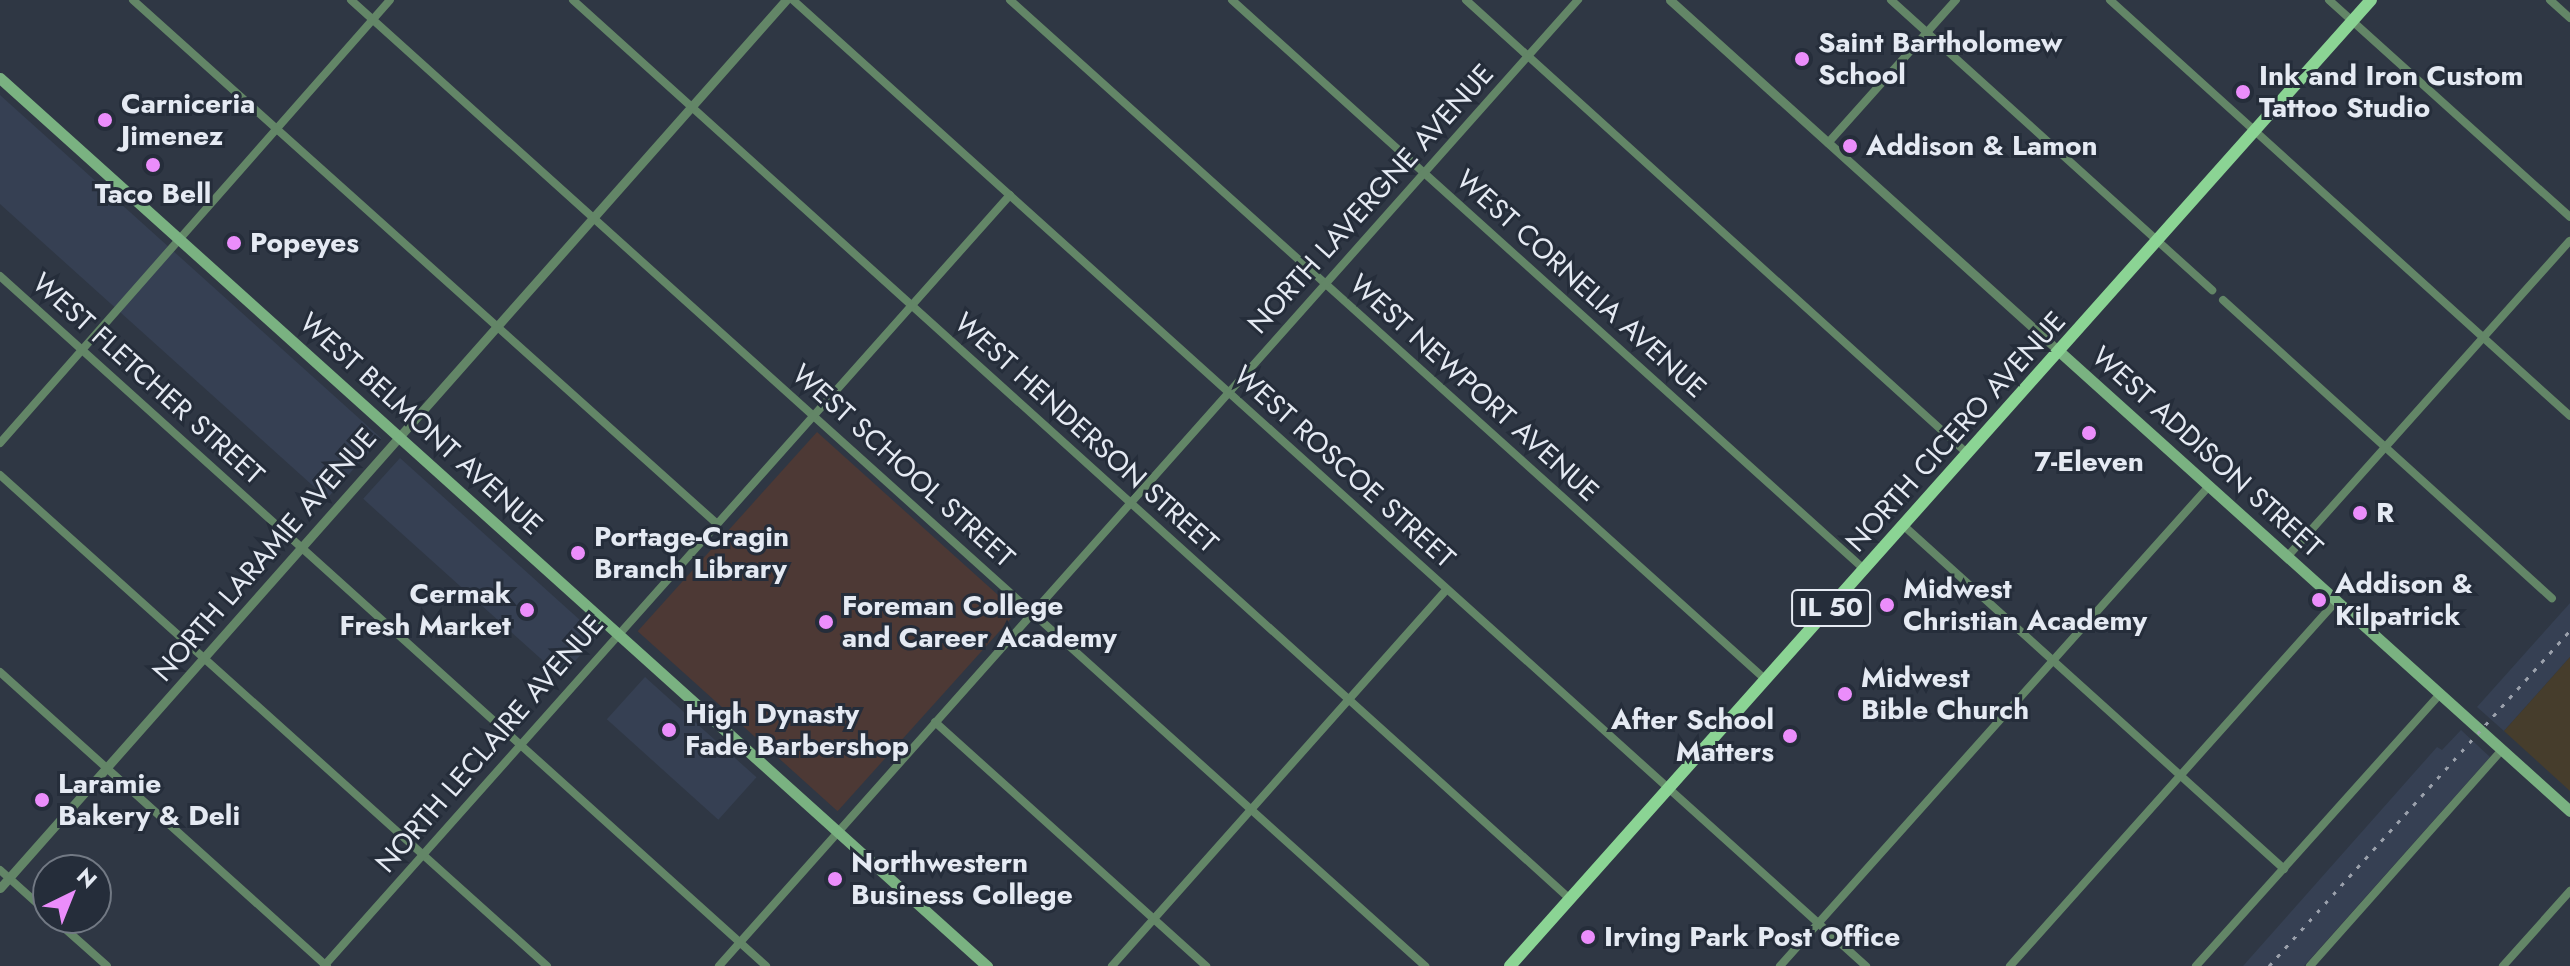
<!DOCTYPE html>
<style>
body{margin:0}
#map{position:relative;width:2570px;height:966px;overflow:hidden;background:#2f3744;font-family:Jost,sans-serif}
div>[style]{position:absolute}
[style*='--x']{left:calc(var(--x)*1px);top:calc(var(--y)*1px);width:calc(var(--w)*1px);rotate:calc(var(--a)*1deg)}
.built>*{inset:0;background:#364053;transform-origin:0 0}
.industrial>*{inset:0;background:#463d2c}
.education>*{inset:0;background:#4d3935;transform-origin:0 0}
.minor>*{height:8px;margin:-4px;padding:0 4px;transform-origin:4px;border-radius:4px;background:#638667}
.tertiary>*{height:9px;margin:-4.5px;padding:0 4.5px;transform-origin:4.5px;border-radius:4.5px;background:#638667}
.secondary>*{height:11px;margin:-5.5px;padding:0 5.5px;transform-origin:5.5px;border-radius:5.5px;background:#7ab281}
.primary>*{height:12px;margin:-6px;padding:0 6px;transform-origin:6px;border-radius:6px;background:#8bd494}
.rail>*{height:3px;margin-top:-1.5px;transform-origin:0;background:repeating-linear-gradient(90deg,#9ba1ac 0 4px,transparent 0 12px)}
.dots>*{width:22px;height:22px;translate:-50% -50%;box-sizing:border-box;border:4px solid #252d3a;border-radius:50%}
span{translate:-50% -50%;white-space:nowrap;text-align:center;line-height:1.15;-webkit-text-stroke:6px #252d3a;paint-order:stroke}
.shield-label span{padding:2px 6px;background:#252d3a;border:2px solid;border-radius:6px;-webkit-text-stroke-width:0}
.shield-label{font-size:26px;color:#e5eaf3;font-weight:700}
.poi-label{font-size:28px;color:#e5eaf3;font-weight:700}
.left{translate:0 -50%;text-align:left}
.right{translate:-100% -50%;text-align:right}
.street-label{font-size:28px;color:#e5eaf3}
.north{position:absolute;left:32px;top:854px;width:80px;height:80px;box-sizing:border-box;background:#252d3a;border:2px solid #727984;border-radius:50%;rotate:43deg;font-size:22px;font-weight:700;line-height:32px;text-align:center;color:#e5eaf3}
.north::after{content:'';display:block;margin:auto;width:28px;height:36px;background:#eb8dfb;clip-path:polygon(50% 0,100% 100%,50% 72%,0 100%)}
</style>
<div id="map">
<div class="built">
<i style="left:0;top:95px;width:513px;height:81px;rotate:42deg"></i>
<i style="left:400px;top:458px;width:266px;height:55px;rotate:42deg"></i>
<i style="clip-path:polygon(2570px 603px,2570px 657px,2504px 731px,2477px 707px)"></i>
<i style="left:645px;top:677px;width:150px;height:57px;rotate:42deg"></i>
<i style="clip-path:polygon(2461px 730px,2490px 757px,2304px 966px,2243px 966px,2437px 747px,2442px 750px)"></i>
</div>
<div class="industrial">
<i style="clip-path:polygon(2570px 657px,2570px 791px,2504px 731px)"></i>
</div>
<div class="education">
<i style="left:817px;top:432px;width:269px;height:268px;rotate:42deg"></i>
</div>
<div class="minor">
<i style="--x:133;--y:0;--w:783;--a:41.89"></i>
<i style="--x:351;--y:0;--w:1445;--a:41.97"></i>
<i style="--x:573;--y:0;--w:1342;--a:42.04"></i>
<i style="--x:793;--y:0;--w:1444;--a:42"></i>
<i style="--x:1010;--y:0;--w:1017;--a:41.97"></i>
<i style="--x:1232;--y:0;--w:852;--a:42"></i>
<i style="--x:1466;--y:0;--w:677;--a:42.13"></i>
<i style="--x:1891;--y:0;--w:433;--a:42.1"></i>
<i style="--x:2110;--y:0;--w:620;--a:42.12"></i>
<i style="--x:2329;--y:0;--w:324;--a:42"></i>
<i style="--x:2550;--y:0;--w:27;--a:42"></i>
<i style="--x:1828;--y:143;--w:192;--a:-48.2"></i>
<i style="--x:0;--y:276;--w:1031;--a:42.01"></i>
<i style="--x:2223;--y:300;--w:444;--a:42.2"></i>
<i style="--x:0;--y:443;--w:590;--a:-48.64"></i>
<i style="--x:0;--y:475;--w:735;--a:41.91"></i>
<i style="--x:1904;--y:526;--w:512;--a:42.07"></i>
<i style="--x:2287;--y:557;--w:424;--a:-48.2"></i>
<i style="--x:0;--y:672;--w:440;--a:42"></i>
<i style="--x:935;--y:722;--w:365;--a:42"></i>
<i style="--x:0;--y:870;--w:64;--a:41.9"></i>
<i style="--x:53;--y:918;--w:72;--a:41.6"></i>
<i style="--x:324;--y:966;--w:1032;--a:-48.34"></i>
<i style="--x:719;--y:966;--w:1293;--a:-48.36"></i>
<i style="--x:1112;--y:966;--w:504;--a:-48.38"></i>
<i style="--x:1780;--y:966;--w:644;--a:-48.21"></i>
<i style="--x:2010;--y:966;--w:489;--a:-48.2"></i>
<i style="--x:2196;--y:966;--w:365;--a:-48.1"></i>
<i style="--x:2310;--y:966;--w:289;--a:-48.4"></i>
<i style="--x:2503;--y:966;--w:101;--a:-48.2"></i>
</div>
<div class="tertiary">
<i style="--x:1670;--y:0;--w:525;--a:42.07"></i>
<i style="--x:0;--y:888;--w:1186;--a:-48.49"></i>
</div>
<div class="secondary">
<i style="--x:0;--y:78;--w:1328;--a:41.98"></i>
<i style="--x:2060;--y:352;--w:686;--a:41.99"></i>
</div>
<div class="primary">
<i style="--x:1510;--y:966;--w:1294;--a:-48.29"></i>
</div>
<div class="rail">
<i style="--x:2269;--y:966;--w:451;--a:-48.1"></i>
</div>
<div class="dots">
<i style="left:1802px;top:59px;background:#eb8dfb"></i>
<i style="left:2243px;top:92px;background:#eb8dfb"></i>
<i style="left:105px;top:120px;background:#eb8dfb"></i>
<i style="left:1850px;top:146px;background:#eb8dfb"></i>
<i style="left:153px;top:165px;background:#eb8dfb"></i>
<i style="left:234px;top:243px;background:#eb8dfb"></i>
<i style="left:2089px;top:433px;background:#eb8dfb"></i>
<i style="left:2360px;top:513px;background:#eb8dfb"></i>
<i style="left:578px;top:553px;background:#eb8dfb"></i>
<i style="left:2319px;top:600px;background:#eb8dfb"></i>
<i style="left:1887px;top:605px;background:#eb8dfb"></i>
<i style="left:527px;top:610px;background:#eb8dfb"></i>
<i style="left:826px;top:622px;background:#eb8dfb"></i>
<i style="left:1845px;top:694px;background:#eb8dfb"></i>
<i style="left:669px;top:730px;background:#eb8dfb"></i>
<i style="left:1790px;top:736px;background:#eb8dfb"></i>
<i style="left:42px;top:800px;background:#eb8dfb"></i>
<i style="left:835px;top:879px;background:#eb8dfb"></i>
<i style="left:1588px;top:937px;background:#eb8dfb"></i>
</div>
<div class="shield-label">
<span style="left:1831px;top:608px">IL 50</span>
</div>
<div class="poi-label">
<span class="left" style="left:1818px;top:59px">Saint Bartholomew<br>School</span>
<span class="left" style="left:2259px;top:92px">Ink and Iron Custom<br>Tattoo Studio</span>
<span class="left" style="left:121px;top:120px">Carniceria<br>Jimenez</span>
<span class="left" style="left:1866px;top:146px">Addison &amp; Lamon</span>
<span style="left:153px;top:194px">Taco Bell</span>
<span class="left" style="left:250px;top:243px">Popeyes</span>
<span style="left:2089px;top:462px">7-Eleven</span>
<span class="left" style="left:2376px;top:513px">R</span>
<span class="left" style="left:594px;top:553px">Portage-Cragin<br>Branch Library</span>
<span class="left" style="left:2335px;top:600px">Addison &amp;<br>Kilpatrick</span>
<span class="left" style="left:1903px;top:605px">Midwest<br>Christian Academy</span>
<span class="right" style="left:511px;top:610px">Cermak<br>Fresh Market</span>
<span class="left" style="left:842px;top:622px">Foreman College<br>and Career Academy</span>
<span class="left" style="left:1861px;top:694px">Midwest<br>Bible Church</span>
<span class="left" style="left:685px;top:730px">High Dynasty<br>Fade Barbershop</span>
<span class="right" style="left:1774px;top:736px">After School<br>Matters</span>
<span class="left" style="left:58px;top:800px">Laramie<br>Bakery &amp; Deli</span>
<span class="left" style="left:851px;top:879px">Northwestern<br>Business College</span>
<span class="left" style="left:1604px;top:937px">Irving Park Post Office</span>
</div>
<div class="street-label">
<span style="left:1371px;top:199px;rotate:-48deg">NORTH LAVERGNE AVENUE</span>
<span style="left:1581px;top:284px;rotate:42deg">WEST CORNELIA AVENUE</span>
<span style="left:148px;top:379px;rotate:42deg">WEST FLETCHER STREET</span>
<span style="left:1474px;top:388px;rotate:42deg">WEST NEWPORT AVENUE</span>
<span style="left:421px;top:424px;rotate:42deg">WEST BELMONT AVENUE</span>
<span style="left:1956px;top:432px;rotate:-48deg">NORTH CICERO AVENUE</span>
<span style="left:1086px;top:433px;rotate:42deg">WEST HENDERSON STREET</span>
<span style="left:2207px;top:452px;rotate:42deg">WEST ADDISON STREET</span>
<span style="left:903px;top:466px;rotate:42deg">WEST SCHOOL STREET</span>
<span style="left:1344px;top:467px;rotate:42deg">WEST ROSCOE STREET</span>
<span style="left:265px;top:555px;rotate:-49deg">NORTH LARAMIE AVENUE</span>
<span style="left:490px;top:744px;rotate:-49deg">NORTH LECLAIRE AVENUE</span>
</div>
<div class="north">N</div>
</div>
